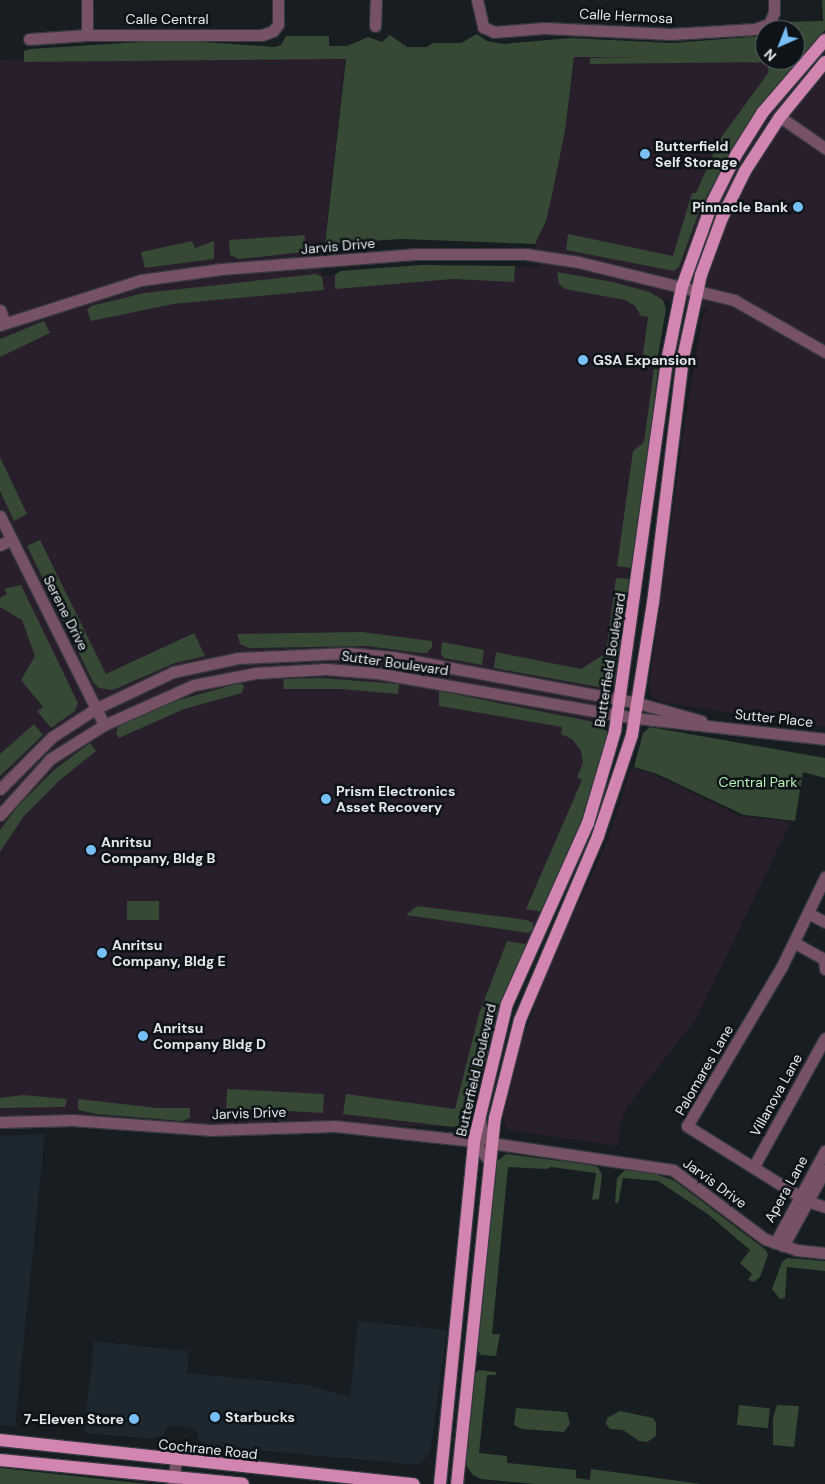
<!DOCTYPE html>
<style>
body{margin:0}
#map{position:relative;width:825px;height:1484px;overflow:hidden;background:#171d21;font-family:"DM Sans",sans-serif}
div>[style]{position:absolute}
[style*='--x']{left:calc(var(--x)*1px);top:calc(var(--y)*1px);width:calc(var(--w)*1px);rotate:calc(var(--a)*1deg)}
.built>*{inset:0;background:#1c272f}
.industrial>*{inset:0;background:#291e2c}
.green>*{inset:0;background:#354934;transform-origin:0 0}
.roads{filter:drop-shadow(1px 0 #34393d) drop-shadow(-1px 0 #34393d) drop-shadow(0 1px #34393d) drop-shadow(0 -1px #34393d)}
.minor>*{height:11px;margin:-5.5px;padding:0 5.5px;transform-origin:5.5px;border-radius:5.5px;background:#775166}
.major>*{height:12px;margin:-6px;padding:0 6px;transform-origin:6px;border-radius:6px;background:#d385b2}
.dots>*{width:14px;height:14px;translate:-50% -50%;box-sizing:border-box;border:2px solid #0e1318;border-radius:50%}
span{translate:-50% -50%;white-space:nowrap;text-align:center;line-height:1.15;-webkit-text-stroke:5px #0e1318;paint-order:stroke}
.street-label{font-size:14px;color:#e4e8eb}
.poi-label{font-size:14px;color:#e4e8eb;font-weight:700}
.left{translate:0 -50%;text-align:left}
.right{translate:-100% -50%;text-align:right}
.park-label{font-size:14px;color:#b6f0b3}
.north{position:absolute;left:755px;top:20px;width:50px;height:50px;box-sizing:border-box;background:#0e1318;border:1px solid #64686c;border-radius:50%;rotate:224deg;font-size:14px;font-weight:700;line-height:20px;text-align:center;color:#e4e8eb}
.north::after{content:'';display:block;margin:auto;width:18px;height:22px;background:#78bff7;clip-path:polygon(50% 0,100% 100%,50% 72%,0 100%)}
</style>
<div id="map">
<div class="built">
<i style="clip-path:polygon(45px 1134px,15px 1427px,0 1425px,0 1136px)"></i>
<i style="clip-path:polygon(358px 1321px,447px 1330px,430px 1453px,419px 1465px,210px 1446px,199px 1441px,196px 1430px,182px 1427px,168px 1426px,163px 1435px,153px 1439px,84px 1433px,94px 1341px,189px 1351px,187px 1373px,309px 1385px,350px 1397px)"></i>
</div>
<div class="industrial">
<i style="clip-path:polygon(765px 48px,765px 60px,795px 60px,800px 48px,825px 51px,825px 727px,661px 702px,652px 697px,649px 687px,683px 435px,702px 317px,708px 309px,660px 298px,666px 308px,648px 420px,617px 665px,577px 827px,468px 1117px,458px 1126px,0 1126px,0 60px,346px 54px,321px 276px,431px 266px,540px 267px,535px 244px,546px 221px,565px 131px,575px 50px)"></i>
<i style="clip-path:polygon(631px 768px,653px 774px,740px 816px,791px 822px,696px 1019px,627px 1107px,620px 1124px,619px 1146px,513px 1131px,507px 1129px,503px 1119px,523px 1038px,551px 962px,607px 842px)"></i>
</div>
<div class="green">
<i style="clip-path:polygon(822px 0,825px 0,825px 30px,758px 109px,727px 159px,700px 209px,679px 267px,674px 271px,566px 250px,568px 234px,673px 256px,692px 193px,696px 193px,720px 139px,768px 73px,769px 62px,590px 64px,590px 58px,635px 57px,574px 57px,565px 131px,552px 195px,546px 221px,535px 244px,401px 239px,325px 244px,346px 59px,24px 62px,24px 51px,30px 49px,124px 43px,176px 40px,275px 47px,281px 45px,286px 36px,329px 36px,329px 46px,347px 46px,368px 37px,382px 42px,390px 35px,407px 47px,427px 47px,433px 43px,461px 43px,477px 34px,487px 41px,503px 44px,571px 38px,671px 43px,765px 36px,765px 60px,795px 60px,795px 30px,774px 30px,779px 22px,823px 21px)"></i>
<i style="clip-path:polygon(305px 235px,304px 252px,239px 259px,230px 255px,229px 240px)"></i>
<i style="clip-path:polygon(192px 241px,195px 248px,214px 241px,214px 259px,145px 268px,141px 252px)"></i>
<i style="clip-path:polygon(421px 265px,515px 266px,514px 282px,453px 279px,335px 289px,335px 275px,340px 271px)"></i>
<i style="clip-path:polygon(557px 272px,613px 282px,649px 292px,663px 300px,666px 309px,657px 361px,649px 360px,643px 354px,648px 317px,641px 316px,635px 306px,625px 300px,565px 289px,559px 284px)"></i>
<i style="clip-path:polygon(316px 274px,322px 277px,324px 290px,173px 304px,91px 321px,87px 310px,91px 306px,144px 293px)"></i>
<i style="clip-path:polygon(44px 321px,50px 333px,0 357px,0 339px)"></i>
<i style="clip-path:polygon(654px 369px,658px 369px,635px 563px,631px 568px,617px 566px,633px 451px,644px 442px)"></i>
<i style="clip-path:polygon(0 457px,27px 514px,14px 521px,0 491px)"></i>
<i style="clip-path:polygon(40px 540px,106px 674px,194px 633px,205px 656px,175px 663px,113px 690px,99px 688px,93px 682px,27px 546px)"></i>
<i style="clip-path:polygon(616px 578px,633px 579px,619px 679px,613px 687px,604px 688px,494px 668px,496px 652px,581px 669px,606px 653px)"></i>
<i style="clip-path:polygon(21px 585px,78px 703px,75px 711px,51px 728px,37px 711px,43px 707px,21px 680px,35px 656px,22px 620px,0 607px,0 598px,7px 594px,4px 589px)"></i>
<i style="clip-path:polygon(362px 632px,432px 641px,432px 647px,427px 653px,420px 653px,367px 646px,249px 648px,240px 644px,237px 634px)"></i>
<i style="clip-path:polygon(442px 642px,484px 650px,482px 665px,444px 658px,441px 654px)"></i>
<i style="clip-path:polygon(321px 678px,399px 684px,398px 694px,340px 689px,283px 689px,284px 679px)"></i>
<i style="clip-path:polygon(240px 683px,244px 686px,242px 693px,184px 709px,119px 738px,116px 733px,119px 724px,157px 706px)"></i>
<i style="clip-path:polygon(439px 691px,599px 723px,609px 734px,591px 798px,542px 912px,526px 909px,582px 780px,577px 777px,583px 763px,581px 751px,572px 739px,561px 734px,562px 727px,439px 706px)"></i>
<i style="clip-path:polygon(34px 724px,43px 735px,0 776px,0 754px)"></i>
<i style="clip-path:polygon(650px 727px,825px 758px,825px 778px,803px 772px,795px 821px,744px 815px,657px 774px,634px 767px,643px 733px)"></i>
<i style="clip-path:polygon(90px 743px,96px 751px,60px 780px,24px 816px,0 852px,0 830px,18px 806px,54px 770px)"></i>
<i style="left:127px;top:901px;width:32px;height:19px"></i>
<i style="clip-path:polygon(417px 906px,527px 920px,533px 923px,533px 930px,528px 933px,406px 915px)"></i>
<i style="clip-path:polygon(507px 941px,526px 944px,493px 1030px,473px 1115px,466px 1124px,453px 1127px,343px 1114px,346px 1094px,455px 1109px,479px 1014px)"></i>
<i style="left:324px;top:1094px;width:19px;height:97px;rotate:93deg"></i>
<i style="clip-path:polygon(23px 1095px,67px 1099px,65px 1107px,0 1108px,0 1098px)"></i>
<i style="clip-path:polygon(78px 1099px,158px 1108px,190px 1108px,190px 1118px,182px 1121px,97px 1114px,78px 1110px)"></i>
<i style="clip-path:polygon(506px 1154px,591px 1165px,598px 1167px,602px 1175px,599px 1199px,592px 1200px,596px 1173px,551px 1167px,546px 1169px,508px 1167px,492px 1334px,500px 1334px,496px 1356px,481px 1355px,477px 1350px,496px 1162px)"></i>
<i style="clip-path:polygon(625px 1170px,650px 1172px,675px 1181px,766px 1250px,768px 1255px,760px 1277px,754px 1282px,748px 1280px,752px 1274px,740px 1263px,750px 1250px,709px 1215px,658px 1181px,623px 1178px,618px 1204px,615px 1202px,617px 1178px)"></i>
<i style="clip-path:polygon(787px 1258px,825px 1261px,825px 1271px,787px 1267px,785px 1298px,780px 1299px,772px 1289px,782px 1262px)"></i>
<i style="clip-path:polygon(479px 1370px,496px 1372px,496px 1375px,487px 1375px,479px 1453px,507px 1456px,507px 1463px,576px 1470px,576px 1478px,590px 1480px,591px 1469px,701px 1484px,536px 1484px,481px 1479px,473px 1475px,465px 1464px,474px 1374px)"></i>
<i style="left:739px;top:1405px;width:31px;height:20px;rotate:6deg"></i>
<i style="clip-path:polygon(777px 1405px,799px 1406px,794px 1447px,773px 1445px,773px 1418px)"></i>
<i style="clip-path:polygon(516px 1408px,567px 1412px,570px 1424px,564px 1432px,522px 1429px,514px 1425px)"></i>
<i style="clip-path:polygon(620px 1411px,653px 1418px,656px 1423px,656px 1436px,647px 1442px,639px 1441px,623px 1430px,610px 1429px,606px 1424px,607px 1418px)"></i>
<i style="clip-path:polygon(0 1468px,148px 1484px,149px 1484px,0 1484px)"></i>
</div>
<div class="roads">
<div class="minor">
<i style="--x:87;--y:0;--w:35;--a:90"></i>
<i style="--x:477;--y:0;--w:28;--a:77"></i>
<i style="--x:483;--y:27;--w:12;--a:24"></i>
<i style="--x:494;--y:32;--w:50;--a:-4.6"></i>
<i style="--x:544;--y:28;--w:127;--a:2.7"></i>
<i style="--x:671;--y:34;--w:84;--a:-3.4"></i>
<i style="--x:755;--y:29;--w:15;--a:-20"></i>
<i style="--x:769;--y:24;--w:13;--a:-67"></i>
<i style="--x:774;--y:12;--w:12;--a:-90"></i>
<i style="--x:375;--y:26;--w:26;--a:-88"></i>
<i style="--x:29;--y:39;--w:58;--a:-3.9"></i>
<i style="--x:87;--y:35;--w:175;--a:0"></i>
<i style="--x:262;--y:35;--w:12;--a:-20"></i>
<i style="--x:273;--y:31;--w:9;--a:-54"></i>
<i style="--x:278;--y:24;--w:24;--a:-90"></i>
<i style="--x:780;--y:117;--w:55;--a:34.6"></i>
<i style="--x:0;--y:310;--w:14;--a:69"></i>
<i style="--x:0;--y:325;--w:148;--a:-17.7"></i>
<i style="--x:141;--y:280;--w:81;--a:-7.8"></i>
<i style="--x:221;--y:269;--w:194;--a:-4.4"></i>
<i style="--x:414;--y:254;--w:112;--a:0"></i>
<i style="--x:526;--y:254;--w:53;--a:8.7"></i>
<i style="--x:578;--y:262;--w:161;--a:13.7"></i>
<i style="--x:734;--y:300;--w:105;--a:29.7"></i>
<i style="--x:0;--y:516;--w:233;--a:63.5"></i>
<i style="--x:0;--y:545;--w:13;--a:-27"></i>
<i style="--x:0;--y:789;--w:74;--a:-45"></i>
<i style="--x:52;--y:737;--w:54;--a:-32.8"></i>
<i style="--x:97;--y:708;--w:84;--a:-25.3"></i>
<i style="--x:173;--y:672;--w:66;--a:-12.2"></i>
<i style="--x:238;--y:658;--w:110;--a:-2.6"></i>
<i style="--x:348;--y:653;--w:45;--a:5.1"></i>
<i style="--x:393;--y:657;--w:249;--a:10.6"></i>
<i style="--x:638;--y:703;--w:66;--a:15.9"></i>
<i style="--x:0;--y:815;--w:75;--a:-48.2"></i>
<i style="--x:50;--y:759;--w:64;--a:-32.2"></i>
<i style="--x:104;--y:725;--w:98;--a:-24"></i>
<i style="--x:194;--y:685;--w:62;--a:-11.1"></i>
<i style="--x:255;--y:673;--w:71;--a:-3.2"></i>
<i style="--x:326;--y:669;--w:51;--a:4.5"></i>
<i style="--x:377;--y:673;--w:262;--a:9.9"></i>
<i style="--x:635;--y:718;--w:191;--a:6.3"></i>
<i style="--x:825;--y:877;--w:99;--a:115.8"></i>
<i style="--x:782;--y:966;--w:186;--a:120.7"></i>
<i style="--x:687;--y:1126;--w:142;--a:32"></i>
<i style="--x:807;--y:1201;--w:19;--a:18"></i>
<i style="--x:808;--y:913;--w:19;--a:28"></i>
<i style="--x:795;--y:943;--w:33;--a:29"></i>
<i style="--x:824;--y:959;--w:10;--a:84"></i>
<i style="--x:479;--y:1117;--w:21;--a:76"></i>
<i style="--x:484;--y:1137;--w:9;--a:41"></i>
<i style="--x:491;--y:1143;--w:184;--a:8.4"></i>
<i style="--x:673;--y:1170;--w:115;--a:36.9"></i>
<i style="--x:765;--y:1239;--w:34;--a:19"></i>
<i style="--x:797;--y:1250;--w:28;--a:6"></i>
<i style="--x:0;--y:1122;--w:72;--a:-1.6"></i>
<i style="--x:72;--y:1120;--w:138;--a:4.1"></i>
<i style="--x:210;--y:1130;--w:125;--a:-1.8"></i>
<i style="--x:335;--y:1126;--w:140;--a:6.2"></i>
<i style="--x:474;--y:1141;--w:25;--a:53"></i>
<i style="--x:754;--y:1166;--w:146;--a:-61"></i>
<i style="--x:775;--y:1243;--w:105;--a:-61.5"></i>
<i style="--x:783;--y:1246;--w:87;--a:-61.1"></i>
<i style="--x:173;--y:1484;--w:23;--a:-83"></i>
</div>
<div class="major">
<i style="--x:0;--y:1440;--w:416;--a:6.1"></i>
<i style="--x:0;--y:1460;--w:244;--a:5.6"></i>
<i style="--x:440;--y:1484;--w:345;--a:-84.3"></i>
<i style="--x:474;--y:1141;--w:141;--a:-76.5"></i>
<i style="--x:507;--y:1004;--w:198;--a:-65.9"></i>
<i style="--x:588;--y:823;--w:96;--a:-73.6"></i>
<i style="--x:615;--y:731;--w:369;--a:-82"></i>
<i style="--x:666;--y:366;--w:81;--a:-78.6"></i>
<i style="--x:682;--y:287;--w:91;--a:-70.2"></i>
<i style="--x:713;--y:201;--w:51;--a:-63.4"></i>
<i style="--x:736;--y:155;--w:51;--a:-57.9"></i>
<i style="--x:763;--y:112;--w:95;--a:-49.3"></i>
<i style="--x:457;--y:1484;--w:368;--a:-84.1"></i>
<i style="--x:495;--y:1118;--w:101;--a:-75.7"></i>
<i style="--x:520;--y:1020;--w:200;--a:-67"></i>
<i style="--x:598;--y:836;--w:107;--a:-71.4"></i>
<i style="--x:632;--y:735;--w:134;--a:-81"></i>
<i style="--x:653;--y:603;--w:247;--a:-83"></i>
<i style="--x:683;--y:358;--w:85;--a:-77.8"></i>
<i style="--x:701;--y:275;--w:61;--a:-69.8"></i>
<i style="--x:722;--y:218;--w:52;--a:-63.9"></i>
<i style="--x:745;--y:171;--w:64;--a:-57.1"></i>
<i style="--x:780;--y:117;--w:71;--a:-50.7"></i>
</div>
</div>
<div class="dots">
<i style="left:645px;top:154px;background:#78bff7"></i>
<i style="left:798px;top:207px;background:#78bff7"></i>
<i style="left:583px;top:360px;background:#78bff7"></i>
<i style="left:326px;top:799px;background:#78bff7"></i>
<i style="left:91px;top:850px;background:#78bff7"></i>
<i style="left:102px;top:953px;background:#78bff7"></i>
<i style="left:143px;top:1036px;background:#78bff7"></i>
<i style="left:215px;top:1417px;background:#78bff7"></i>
<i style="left:134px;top:1419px;background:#78bff7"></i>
</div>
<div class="street-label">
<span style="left:626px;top:16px;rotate:3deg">Calle Hermosa</span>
<span style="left:167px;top:19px">Calle Central</span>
<span style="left:338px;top:246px;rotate:-5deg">Jarvis Drive</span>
<span style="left:66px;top:613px;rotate:63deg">Serene Drive</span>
<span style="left:610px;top:660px;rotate:-81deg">Butterfield Boulevard</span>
<span style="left:395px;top:663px;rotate:8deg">Sutter Boulevard</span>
<span style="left:774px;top:718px;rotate:6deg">Sutter Place</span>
<span style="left:476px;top:1070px;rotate:-77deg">Butterfield Boulevard</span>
<span style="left:704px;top:1070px;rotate:-60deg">Palomares Lane</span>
<span style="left:776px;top:1095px;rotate:-61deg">Villanova Lane</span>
<span style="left:249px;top:1113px;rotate:-2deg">Jarvis Drive</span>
<span style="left:715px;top:1183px;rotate:36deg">Jarvis Drive</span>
<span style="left:786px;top:1189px;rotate:-61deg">Apera Lane</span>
<span style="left:208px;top:1449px;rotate:6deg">Cochrane Road</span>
</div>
<div class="poi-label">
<span class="left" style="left:655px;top:154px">Butterfield<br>Self Storage</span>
<span class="right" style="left:788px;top:207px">Pinnacle Bank</span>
<span class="left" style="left:593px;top:360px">GSA Expansion</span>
<span class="left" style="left:336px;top:799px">Prism Electronics<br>Asset Recovery</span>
<span class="left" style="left:101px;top:850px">Anritsu<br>Company, Bldg B</span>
<span class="left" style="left:112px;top:953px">Anritsu<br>Company, Bldg E</span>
<span class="left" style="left:153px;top:1036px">Anritsu<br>Company Bldg D</span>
<span class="left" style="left:225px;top:1417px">Starbucks</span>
<span class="right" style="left:124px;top:1419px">7-Eleven Store</span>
</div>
<div class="park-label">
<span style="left:758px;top:782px">Central Park</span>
</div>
<div class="north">N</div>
</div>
